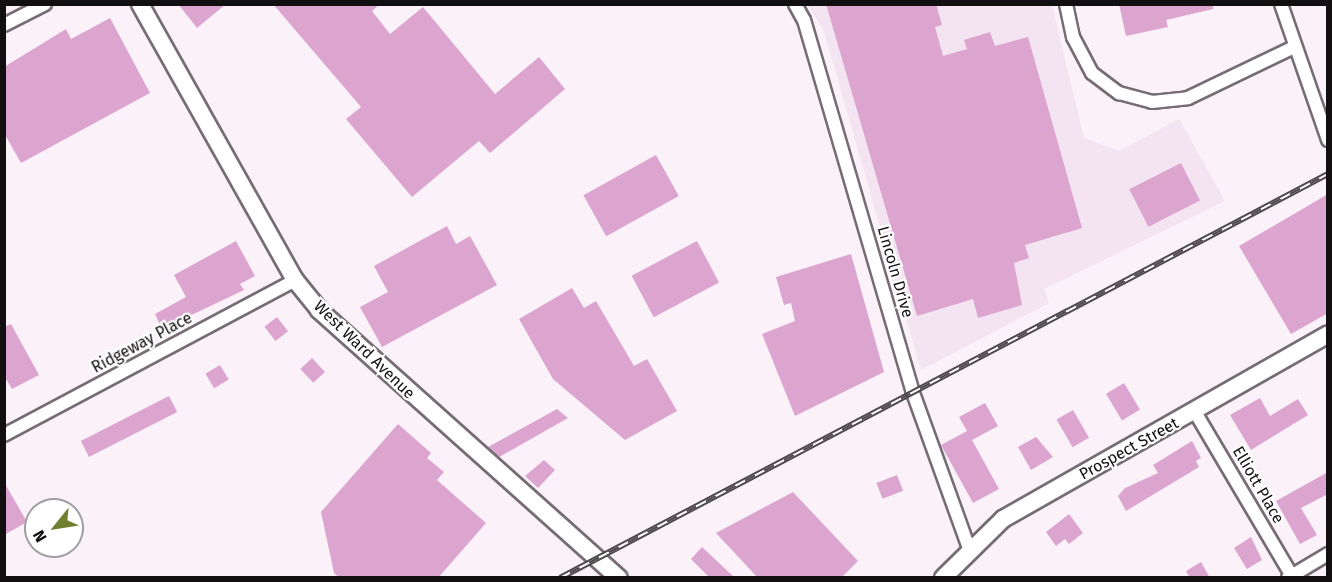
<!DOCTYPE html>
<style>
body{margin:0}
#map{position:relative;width:1332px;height:582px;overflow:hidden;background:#fbf1f9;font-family:"Fira Sans",sans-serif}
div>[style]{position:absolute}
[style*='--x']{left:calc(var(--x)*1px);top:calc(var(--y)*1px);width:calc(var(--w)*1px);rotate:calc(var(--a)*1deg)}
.built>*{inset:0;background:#f4e3f0}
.building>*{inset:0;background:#dca5d0;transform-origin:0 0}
.roads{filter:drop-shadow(2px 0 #756d73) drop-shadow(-2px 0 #756d73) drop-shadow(0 2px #756d73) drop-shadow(0 -2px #756d73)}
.minor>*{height:12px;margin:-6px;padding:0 6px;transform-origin:6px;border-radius:6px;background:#fff}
.tertiary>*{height:16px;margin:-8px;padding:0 8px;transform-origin:8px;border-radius:8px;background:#fff}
.rail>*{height:6px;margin-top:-3px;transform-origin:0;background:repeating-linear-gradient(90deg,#fff 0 11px,#4e494d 0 22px);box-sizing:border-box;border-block:2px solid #4e494d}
span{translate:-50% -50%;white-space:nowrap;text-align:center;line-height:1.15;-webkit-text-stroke:4.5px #fff;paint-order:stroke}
.street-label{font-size:16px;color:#120f11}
.frame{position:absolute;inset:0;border:6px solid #120f11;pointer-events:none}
.north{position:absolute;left:24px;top:498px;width:60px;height:60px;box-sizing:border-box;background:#fff;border:2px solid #a09fa0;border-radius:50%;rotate:240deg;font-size:16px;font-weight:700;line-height:24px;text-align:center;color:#120f11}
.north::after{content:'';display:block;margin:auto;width:21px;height:27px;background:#71802e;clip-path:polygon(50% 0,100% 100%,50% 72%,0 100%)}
</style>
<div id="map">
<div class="built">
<i style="clip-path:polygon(808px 5px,1052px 5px,1084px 138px,1119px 151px,1179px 119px,1225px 201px,1044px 289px,1049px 303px,921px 370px,824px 31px)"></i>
</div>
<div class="building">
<i style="clip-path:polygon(178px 4px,226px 4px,197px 28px)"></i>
<i style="clip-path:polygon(273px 4px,380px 4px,372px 11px,390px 34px,423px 7px,495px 94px,539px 57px,565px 89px,490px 153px,479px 141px,412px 197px,346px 119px,361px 107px)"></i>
<i style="clip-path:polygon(826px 4px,936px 4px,942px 25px,935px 27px,943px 56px,967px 49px,964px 40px,990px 32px,995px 46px,1028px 37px,1082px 228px,1025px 245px,1029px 258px,1014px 263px,1022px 305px,978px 318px,973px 299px,917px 316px)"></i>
<i style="clip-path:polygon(1119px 4px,1213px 4px,1213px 9px,1166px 20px,1168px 27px,1126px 36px)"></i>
<i style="clip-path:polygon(110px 18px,150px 93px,21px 163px,4px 133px,4px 67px,66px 29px,71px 39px)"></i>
<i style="left:656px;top:155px;width:47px;height:83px;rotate:61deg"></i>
<i style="left:1181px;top:163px;width:42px;height:58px;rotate:63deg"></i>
<i style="clip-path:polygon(1328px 194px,1328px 313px,1291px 334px,1239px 246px)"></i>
<i style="clip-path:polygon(447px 226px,456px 244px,470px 236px,497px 285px,382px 347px,360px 307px,388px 292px,374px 266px)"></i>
<i style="clip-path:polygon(236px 241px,255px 276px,240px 284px,244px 290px,162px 329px,155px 314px,186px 297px,174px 275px)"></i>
<i style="left:697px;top:241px;width:47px;height:74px;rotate:62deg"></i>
<i style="clip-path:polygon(851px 254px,884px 372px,795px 416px,762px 334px,795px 321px,791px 303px,784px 305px,776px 277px)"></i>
<i style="clip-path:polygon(572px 288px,584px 308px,596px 301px,634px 366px,647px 359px,677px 411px,625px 440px,553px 379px,519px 319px)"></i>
<i style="left:277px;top:317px;width:18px;height:16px;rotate:52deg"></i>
<i style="clip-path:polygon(11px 324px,39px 375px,12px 389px,4px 376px,4px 327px)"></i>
<i style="left:312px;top:358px;width:19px;height:16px;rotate:47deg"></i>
<i style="left:220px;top:365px;width:17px;height:17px;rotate:59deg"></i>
<i style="left:1124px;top:383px;width:31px;height:21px;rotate:59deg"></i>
<i style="left:169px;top:396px;width:18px;height:99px;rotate:63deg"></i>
<i style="clip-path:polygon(1260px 398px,1270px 416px,1298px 399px,1308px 415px,1251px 450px,1230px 415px)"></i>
<i style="clip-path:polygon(985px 403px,998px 426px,972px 440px,999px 489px,973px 503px,941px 445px,967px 431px,959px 417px)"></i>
<i style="clip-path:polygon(557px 409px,568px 418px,499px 457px,488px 447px)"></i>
<i style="left:1073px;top:410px;width:32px;height:19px;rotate:60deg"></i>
<i style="clip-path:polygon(398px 424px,431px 453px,427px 458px,444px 472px,437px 480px,486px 523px,438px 578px,340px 578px,334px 573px,321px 512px)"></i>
<i style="clip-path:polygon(1036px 437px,1053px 457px,1031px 470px,1018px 447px)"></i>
<i style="clip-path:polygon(1192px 441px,1201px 458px,1196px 461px,1199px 467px,1126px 511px,1118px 496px,1125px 488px,1158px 473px,1153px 465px)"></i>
<i style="clip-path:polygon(544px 460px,555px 470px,538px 488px,525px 476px)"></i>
<i style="clip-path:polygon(1328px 472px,1328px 494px,1301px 508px,1317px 535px,1300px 544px,1276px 501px)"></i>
<i style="left:897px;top:475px;width:17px;height:22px;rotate:69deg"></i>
<i style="clip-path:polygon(4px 482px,27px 522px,4px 535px)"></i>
<i style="clip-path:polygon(793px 492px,858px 561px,841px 578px,758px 578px,716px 533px)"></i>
<i style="clip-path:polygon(1069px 514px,1083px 533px,1069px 544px,1065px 539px,1056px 546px,1046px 532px)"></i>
<i style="clip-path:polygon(1251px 537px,1262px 560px,1247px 569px,1234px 548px)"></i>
<i style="clip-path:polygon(702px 547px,735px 578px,710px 578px,691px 559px)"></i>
<i style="clip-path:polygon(1201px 562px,1210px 578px,1190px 578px,1186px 571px)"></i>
</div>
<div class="roads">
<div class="minor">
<i style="--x:795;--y:4;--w:18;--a:61"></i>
<i style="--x:804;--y:20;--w:385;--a:73.7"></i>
<i style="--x:912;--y:390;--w:168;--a:70.2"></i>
<i style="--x:1066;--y:4;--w:34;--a:78"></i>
<i style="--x:1073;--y:37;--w:41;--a:62.2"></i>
<i style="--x:1092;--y:73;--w:34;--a:37"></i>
<i style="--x:1119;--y:93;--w:34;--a:15"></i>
<i style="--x:1152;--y:102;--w:36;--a:-6"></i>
<i style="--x:1188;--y:98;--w:118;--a:-25.7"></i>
<i style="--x:1281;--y:4;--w:144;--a:70.9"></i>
<i style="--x:4;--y:25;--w:46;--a:-27.1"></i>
<i style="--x:1195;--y:412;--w:191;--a:59.4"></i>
<i style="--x:4;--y:435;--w:330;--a:-28"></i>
<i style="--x:1288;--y:578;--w:47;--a:-31"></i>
</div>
<div class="tertiary">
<i style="--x:140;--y:4;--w:317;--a:60.7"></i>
<i style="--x:295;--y:280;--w:38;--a:51"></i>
<i style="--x:319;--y:310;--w:402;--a:41.8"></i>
<i style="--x:943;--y:578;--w:84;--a:-44.5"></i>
<i style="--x:1003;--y:519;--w:374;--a:-29.6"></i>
</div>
</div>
<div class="rail">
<i style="--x:560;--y:578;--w:868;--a:-27.75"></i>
</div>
<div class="street-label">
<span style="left:895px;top:272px;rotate:74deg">Lincoln Drive</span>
<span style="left:142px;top:343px;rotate:-28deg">Ridgeway Place</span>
<span style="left:364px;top:350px;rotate:44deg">West Ward Avenue</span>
<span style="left:1129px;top:449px;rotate:-29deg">Prospect Street</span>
<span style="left:1258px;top:485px;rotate:60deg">Elliott Place</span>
</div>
<div class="frame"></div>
<div class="north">N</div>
</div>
